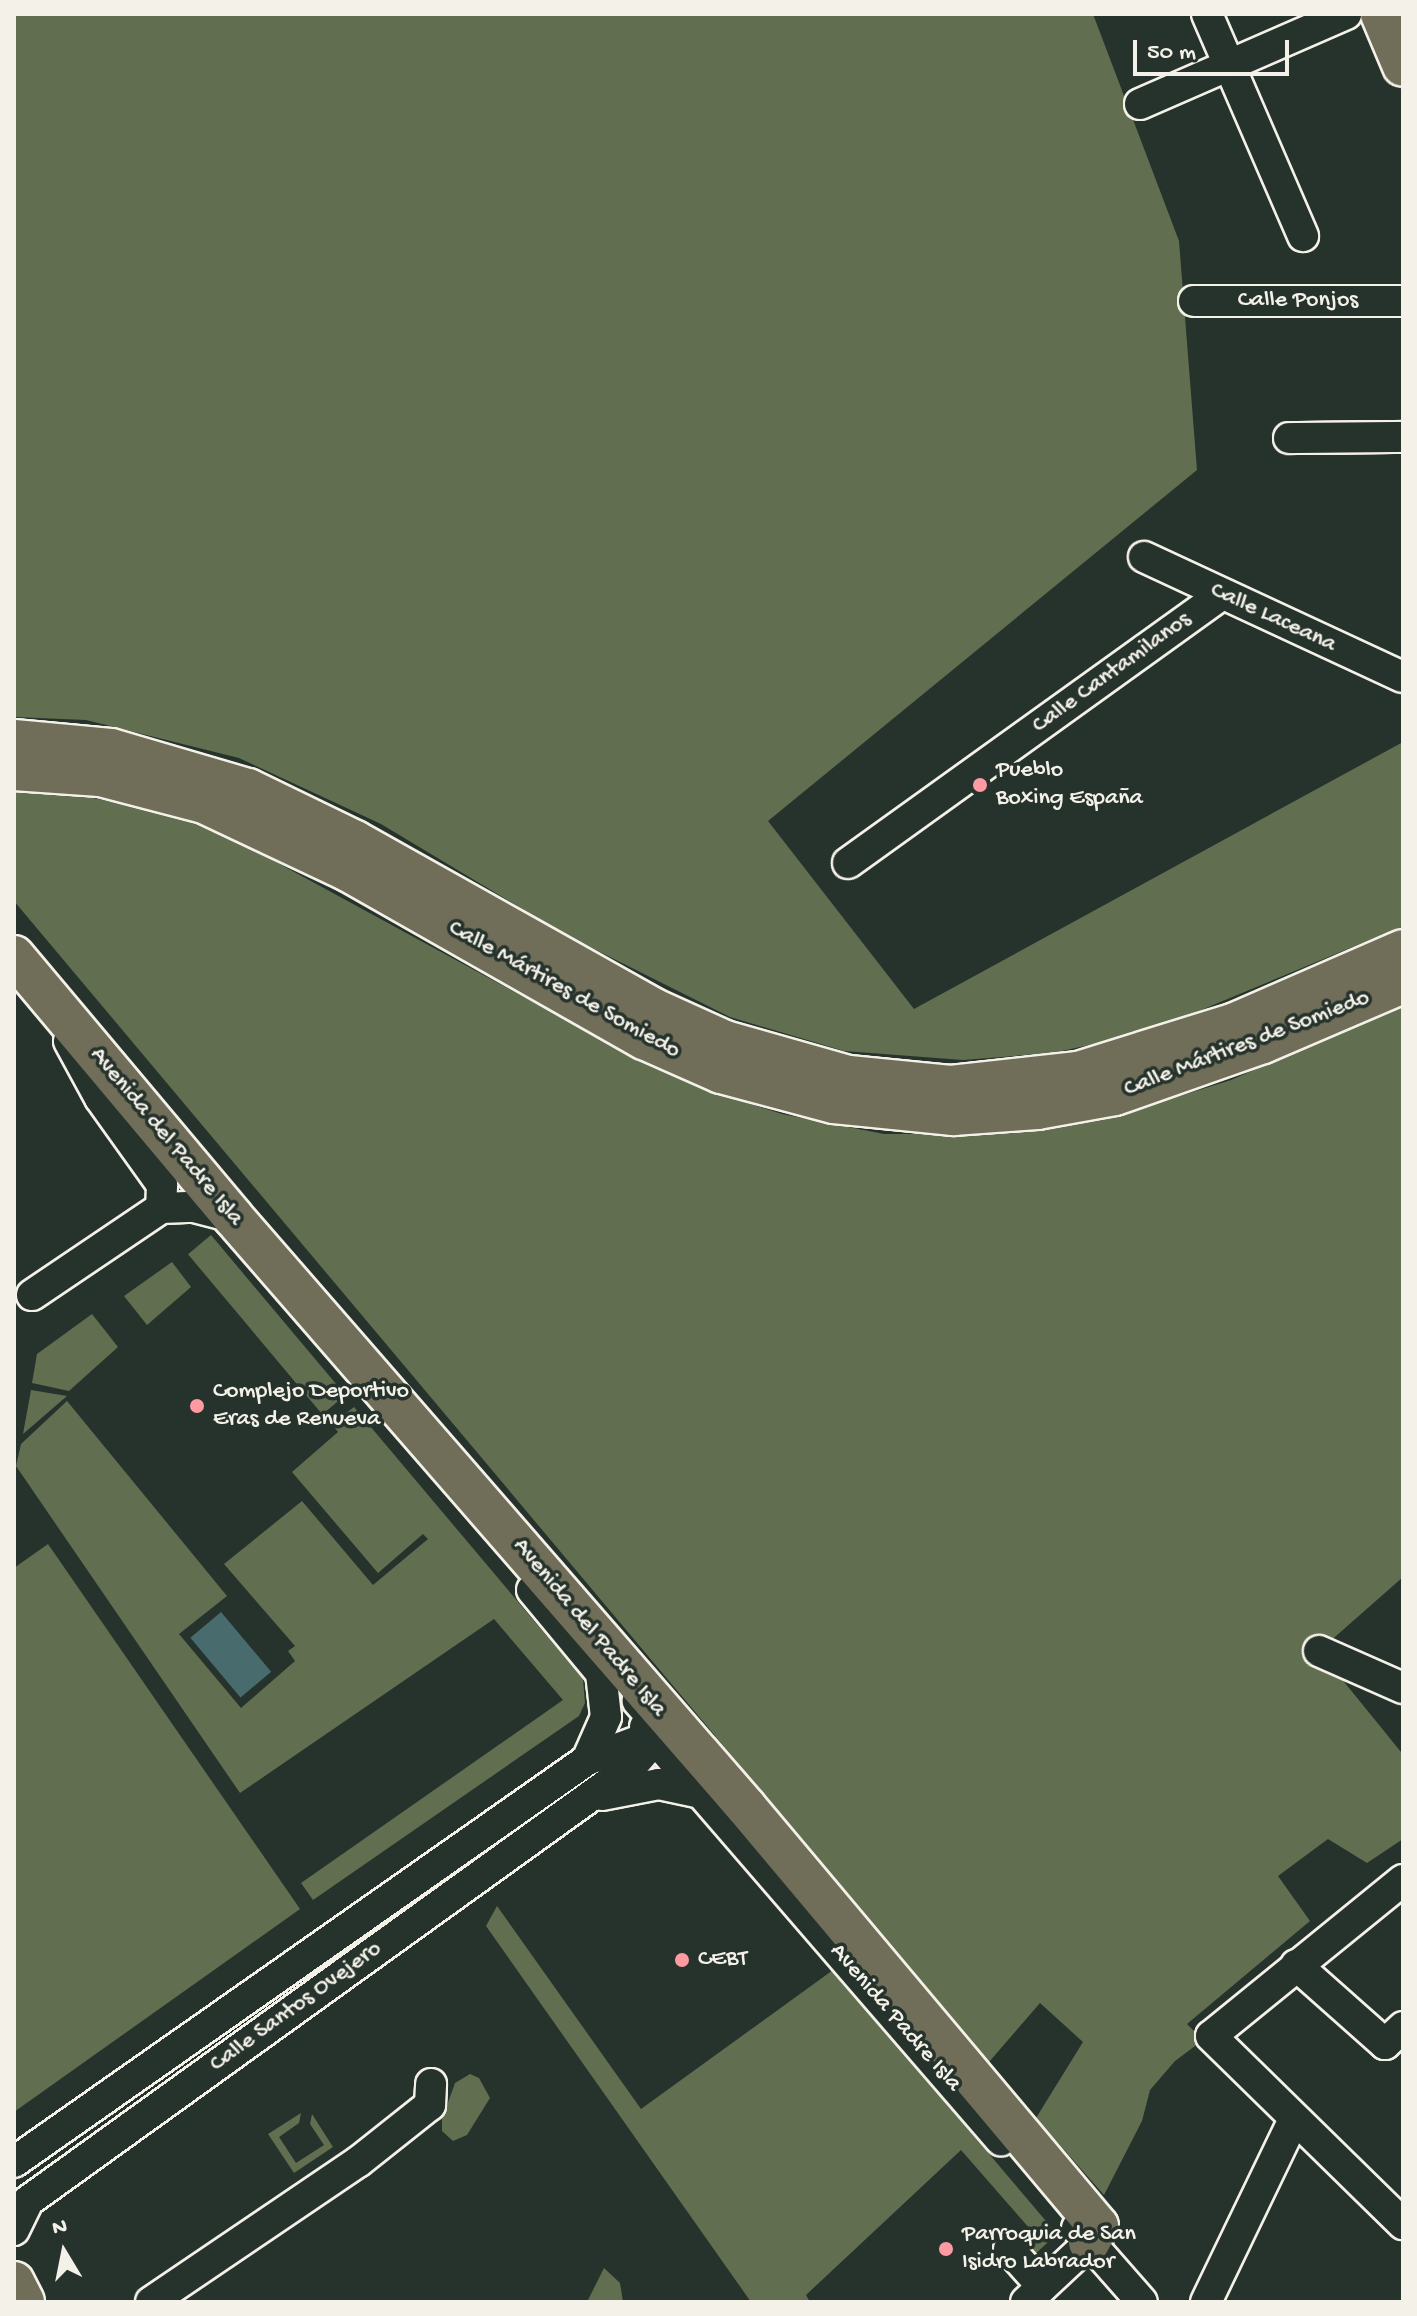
<!DOCTYPE html>
<meta charset="utf-8">
<style>
body{margin:0}
#map{position:relative;width:1417px;height:2316px;overflow:hidden;background:#26332d;font-family:"Gochi Hand",sans-serif}
div>[style]{position:absolute}
[style*='--x']{left:calc(var(--x)*1px);top:calc(var(--y)*1px);width:calc(var(--w)*1px);rotate:calc(var(--a)*1deg)}
.green>*{inset:0;background:#616e4f;transform-origin:0 0}
.water>*{inset:0;background:#486b6d;transform-origin:0 0}
.roads{filter:drop-shadow(2px 0 #f4f1e8) drop-shadow(-2px 0 #f4f1e8) drop-shadow(0 2px #f4f1e8) drop-shadow(0 -2px #f4f1e8)}
.minor>*{height:30px;margin:-15px;padding:0 15px;transform-origin:15px;border-radius:15px;background:#26332d}
.major>*{height:40px;margin:-20px;padding:0 20px;transform-origin:20px;border-radius:20px;background:#706e59}
.dots>*{width:22px;height:22px;translate:-50% -50%;box-sizing:border-box;border:4px solid #26332d;border-radius:50%}
span{translate:-50% -50%;white-space:nowrap;text-align:center;line-height:1.15;-webkit-text-stroke:7px #26332d;paint-order:stroke}
.street-label{font-size:24px;color:#f4f1e8}
.poi-label{font-size:24px;color:#f4f1e8}
.left{translate:0 -50%;text-align:left}
.frame{position:absolute;inset:0;border:16px solid #f4f1e8;pointer-events:none}
.north{position:absolute;left:24px;top:2212px;width:80px;height:80px;-webkit-text-stroke:6px #26332d;paint-order:stroke;rotate:350deg;font-size:22px;font-weight:700;line-height:32px;text-align:center;color:#f4f1e8}
.north::after{content:'';display:block;margin:auto;width:28px;height:36px;background:#f4f1e8;clip-path:polygon(50% 0,100% 100%,50% 72%,0 100%)}
.scale{position:absolute;left:1133px;top:40px;width:156px;height:36px;box-sizing:border-box;border:4px solid #f4f1e8;border-top:0;padding-left:10px;font-size:24px;line-height:28px;white-space:nowrap;color:#f4f1e8;-webkit-text-stroke:6px #26332d;paint-order:stroke}
</style>
<div id="map">
<div class="green">
<i style="clip-path:polygon(14px 14px,1093px 14px,1179px 241px,1197px 470px,768px 821px,914px 1009px,1403px 742px,1403px 926px,1146px 1033px,1052px 1053px,963px 1060px,844px 1051px,730px 1017px,566px 935px,381px 824px,239px 758px,86px 720px,14px 717px)"></i>
<i style="clip-path:polygon(35px 786px,165px 813px,230px 837px,623px 1051px,717px 1093px,782px 1114px,884px 1134px,1005px 1134px,1103px 1120px,1231px 1080px,1403px 1005px,1403px 1577px,1319px 1651px,1401px 1752px,1403px 1839px,1367px 1863px,1328px 1839px,1278px 1876px,1310px 1921px,1187px 2024px,1203px 2040px,1175px 2061px,1150px 2090px,1142px 2121px,1104px 2195px,1036px 2118px,1083px 2042px,1040px 2003px,989px 2062px,14px 901px,14px 792px)"></i>
<i style="left:211px;top:1235px;width:209px;height:30px;rotate:50deg"></i>
<i style="clip-path:polygon(172px 1262px,191px 1287px,147px 1325px,124px 1296px)"></i>
<i style="clip-path:polygon(92px 1314px,118px 1347px,69px 1391px,32px 1383px,37px 1354px)"></i>
<i style="clip-path:polygon(31px 1390px,67px 1396px,23px 1434px)"></i>
<i style="clip-path:polygon(67px 1401px,227px 1596px,179px 1634px,241px 1708px,295px 1661px,288px 1651px,295px 1646px,224px 1564px,302px 1501px,373px 1585px,428px 1539px,423px 1534px,378px 1573px,292px 1472px,338px 1432px,332px 1424px,354px 1407px,583px 1679px,585px 1703px,579px 1716px,313px 1900px,301px 1883px,563px 1700px,494px 1619px,240px 1793px,16px 1466px,21px 1444px)"></i>
<i style="clip-path:polygon(48px 1544px,300px 1909px,14px 2112px,14px 1568px)"></i>
<i style="clip-path:polygon(497px 1906px,641px 2109px,833px 1970px,1057px 2234px,1034px 2255px,1013px 2245px,1030px 2229px,961px 2150px,806px 2295px,810px 2302px,751px 2302px,486px 1926px)"></i>
<i style="clip-path:polygon(470px 2074px,479px 2078px,490px 2098px,467px 2135px,453px 2141px,442px 2131px,442px 2119px,455px 2083px)"></i>
<i style="clip-path:polygon(301px 2113px,299px 2123px,279px 2137px,296px 2163px,324px 2145px,310px 2124px,312px 2114px,333px 2147px,294px 2173px,268px 2134px)"></i>
<i style="clip-path:polygon(604px 2268px,620px 2283px,623px 2302px,587px 2302px)"></i>
</div>
<div class="water">
<i style="left:221px;top:1612px;width:78px;height:40px;rotate:50deg"></i>
</div>
<div class="roads">
<div class="minor">
<i style="--x:1207;--y:14;--w:242;--a:66.6"></i>
<i style="--x:1140;--y:104;--w:225;--a:-23.6"></i>
<i style="--x:1194;--y:301;--w:209;--a:0"></i>
<i style="--x:1289;--y:438;--w:114;--a:-0.5"></i>
<i style="--x:1144;--y:557;--w:285;--a:24.9"></i>
<i style="--x:848;--y:863;--w:459;--a:-35.7"></i>
<i style="--x:69;--y:1041;--w:65;--a:61.5"></i>
<i style="--x:100;--y:1098;--w:107;--a:54.5"></i>
<i style="--x:162;--y:1185;--w:23;--a:92"></i>
<i style="--x:32;--y:1295;--w:156;--a:-34"></i>
<i style="--x:161;--y:1208;--w:33;--a:-2"></i>
<i style="--x:194;--y:1207;--w:40;--a:14.4"></i>
<i style="--x:532;--y:1590;--w:108;--a:50.3"></i>
<i style="--x:601;--y:1673;--w:44;--a:83.5"></i>
<i style="--x:606;--y:1717;--w:47;--a:113.8"></i>
<i style="--x:1319;--y:1651;--w:92;--a:23.8"></i>
<i style="--x:645;--y:1727;--w:87;--a:49.7"></i>
<i style="--x:602;--y:1795;--w:58;--a:-10.9"></i>
<i style="--x:659;--y:1784;--w:43;--a:12.1"></i>
<i style="--x:701;--y:1793;--w:459;--a:49.2"></i>
<i style="--x:1403;--y:1880;--w:247;--a:140.9"></i>
<i style="--x:1211;--y:2036;--w:269;--a:44.4"></i>
<i style="--x:1296;--y:1965;--w:119;--a:41.6"></i>
<i style="--x:1385;--y:2044;--w:25;--a:-43"></i>
<i style="--x:14;--y:2162;--w:700;--a:-35.05"></i>
<i style="--x:587;--y:1760;--w:58;--a:-20.3"></i>
<i style="--x:641;--y:1740;--w:22;--a:0"></i>
<i style="--x:1077;--y:2228;--w:98;--a:48.7"></i>
<i style="--x:14;--y:2230;--w:32;--a:-64"></i>
<i style="--x:28;--y:2201;--w:743;--a:-35.74"></i>
<i style="--x:631;--y:1767;--w:37;--a:-49"></i>
<i style="--x:655;--y:1739;--w:17;--a:-87"></i>
<i style="--x:656;--y:1722;--w:28;--a:-131"></i>
<i style="--x:1009;--y:2249;--w:50;--a:48.3"></i>
<i style="--x:151;--y:2302;--w:250;--a:-34.1"></i>
<i style="--x:358;--y:2162;--w:92;--a:-38.4"></i>
<i style="--x:430;--y:2105;--w:21;--a:-87"></i>
<i style="--x:1026;--y:2302;--w:86;--a:-43.1"></i>
<i style="--x:1206;--y:2302;--w:201;--a:-64.3"></i>
</div>
<div class="major">
<i style="--x:1381;--y:14;--w:56;--a:67.1"></i>
<i style="--x:14;--y:740;--w:97;--a:5.3"></i>
<i style="--x:111;--y:749;--w:143;--a:16.3"></i>
<i style="--x:248;--y:789;--w:119;--a:25.9"></i>
<i style="--x:355;--y:841;--w:341;--a:29.3"></i>
<i style="--x:652;--y:1008;--w:80;--a:24.3"></i>
<i style="--x:725;--y:1041;--w:129;--a:15.8"></i>
<i style="--x:849;--y:1076;--w:102;--a:5.6"></i>
<i style="--x:951;--y:1086;--w:128;--a:-6.3"></i>
<i style="--x:1078;--y:1072;--w:164;--a:-17.3"></i>
<i style="--x:1235;--y:1023;--w:183;--a:-23.5"></i>
<i style="--x:14;--y:770;--w:86;--a:4"></i>
<i style="--x:100;--y:776;--w:107;--a:14.6"></i>
<i style="--x:204;--y:803;--w:159;--a:25.3"></i>
<i style="--x:348;--y:871;--w:340;--a:29.6"></i>
<i style="--x:644;--y:1039;--w:84;--a:23.8"></i>
<i style="--x:721;--y:1073;--w:117;--a:14.9"></i>
<i style="--x:834;--y:1103;--w:120;--a:5.8"></i>
<i style="--x:953;--y:1115;--w:84;--a:-4.1"></i>
<i style="--x:1037;--y:1109;--w:79;--a:-10.2"></i>
<i style="--x:1115;--y:1095;--w:157;--a:-19.4"></i>
<i style="--x:1263;--y:1043;--w:152;--a:-23.2"></i>
<i style="--x:14;--y:956;--w:341;--a:50"></i>
<i style="--x:233;--y:1217;--w:782;--a:48.99"></i>
<i style="--x:746;--y:1807;--w:547;--a:49.97"></i>
<i style="--x:1098;--y:2226;--w:19;--a:118"></i>
<i style="--x:14;--y:2282;--w:22;--a:63"></i>
</div>
</div>
<div class="dots">
<i style="left:980px;top:785px;background:#ff9aa2"></i>
<i style="left:197px;top:1406px;background:#ff9aa2"></i>
<i style="left:682px;top:1960px;background:#ff9aa2"></i>
<i style="left:946px;top:2249px;background:#ff9aa2"></i>
</div>
<div class="street-label">
<span style="left:1298px;top:301px">Calle Ponjos</span>
<span style="left:1273px;top:618px;rotate:25deg">Calle Laceana</span>
<span style="left:1112px;top:673px;rotate:-36deg">Calle Cantamilanos</span>
<span style="left:564px;top:990px;rotate:29deg">Calle Mártires de Somiedo</span>
<span style="left:1247px;top:1044px;rotate:-21deg">Calle Mártires de Somiedo</span>
<span style="left:166px;top:1137px;rotate:50deg">Avenida del Padre Isla</span>
<span style="left:589px;top:1628px;rotate:50deg">Avenida del Padre Isla</span>
<span style="left:296px;top:2007px;rotate:-36deg">Calle Santos Ovejero</span>
<span style="left:895px;top:2018px;rotate:49deg">Avenida Padre Isla</span>
</div>
<div class="poi-label">
<span class="left" style="left:996px;top:785px">Pueblo<br>Boxing España</span>
<span class="left" style="left:213px;top:1406px">Complejo Deportivo<br>Eras de Renueva</span>
<span class="left" style="left:698px;top:1960px">CEBT</span>
<span class="left" style="left:962px;top:2249px">Parroquia de San<br>Isidro Labrador</span>
</div>
<div class="frame"></div>
<div class="north">N</div>
<div class="scale">50 m</div>
</div>
